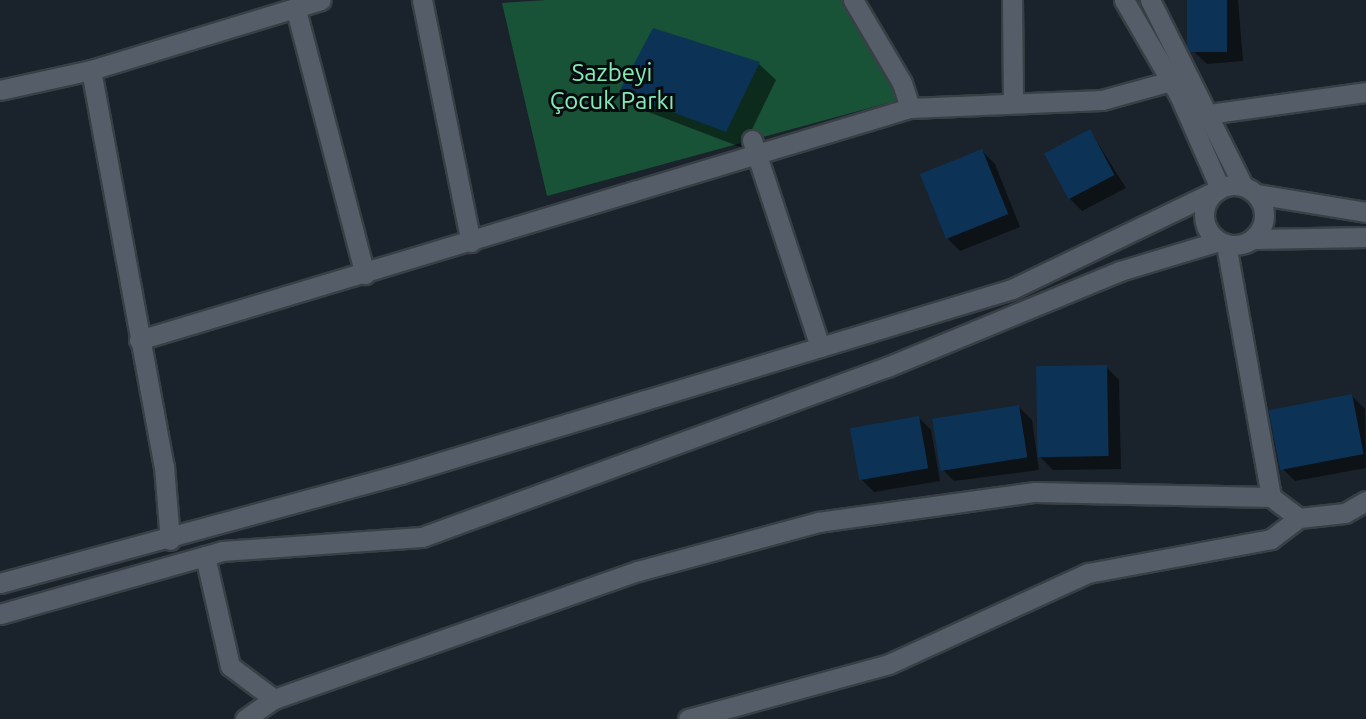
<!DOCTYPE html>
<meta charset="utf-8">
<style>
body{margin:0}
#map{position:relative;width:1366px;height:719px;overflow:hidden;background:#1a222b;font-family:Ubuntu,sans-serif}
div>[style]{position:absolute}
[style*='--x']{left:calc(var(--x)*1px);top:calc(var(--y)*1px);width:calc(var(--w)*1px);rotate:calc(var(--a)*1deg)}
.green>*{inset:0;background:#185237}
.shadow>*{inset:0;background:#0007}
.building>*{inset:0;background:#0c3356;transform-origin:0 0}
.roads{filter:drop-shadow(2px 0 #383f45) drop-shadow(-2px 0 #383f45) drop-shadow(0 2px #383f45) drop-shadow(0 -2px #383f45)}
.minor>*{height:19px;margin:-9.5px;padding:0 9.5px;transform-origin:9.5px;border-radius:9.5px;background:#555e68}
.tertiary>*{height:19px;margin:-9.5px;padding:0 9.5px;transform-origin:9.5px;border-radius:9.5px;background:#555e68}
.tertiary>.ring{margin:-9.5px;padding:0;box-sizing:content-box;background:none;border:19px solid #555e68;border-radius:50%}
span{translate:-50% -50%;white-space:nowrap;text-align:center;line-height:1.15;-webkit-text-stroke:6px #080b0f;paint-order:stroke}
.park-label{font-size:24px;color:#83ecb6}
</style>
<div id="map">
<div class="green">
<i style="clip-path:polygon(546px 0,844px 0,899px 100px,547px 196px,502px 3px)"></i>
</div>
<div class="shadow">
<i style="clip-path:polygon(1189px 0,1238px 0,1243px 61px,1207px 64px,1193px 51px)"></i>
<i style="clip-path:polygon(759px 64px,776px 80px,743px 148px,638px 108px,621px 91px)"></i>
<i style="clip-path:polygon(1090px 131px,1126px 188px,1082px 211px,1069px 198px)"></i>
<i style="clip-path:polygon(982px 151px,995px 164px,1020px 227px,960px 251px,947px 238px)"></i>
<i style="clip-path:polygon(1106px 367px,1119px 380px,1121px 469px,1053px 470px,1040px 457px)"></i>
<i style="clip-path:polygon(1352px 396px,1365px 409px,1366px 468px,1295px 481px,1282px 468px)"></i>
<i style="clip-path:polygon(1019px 407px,1032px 420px,1039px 470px,954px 481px,941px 468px)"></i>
<i style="clip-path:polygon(918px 417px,931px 430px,940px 481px,874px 492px,861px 479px)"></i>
</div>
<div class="building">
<i style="left:1187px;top:0;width:40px;height:52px"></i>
<i style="clip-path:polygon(653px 28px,760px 62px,726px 132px,619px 92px)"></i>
<i style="left:1090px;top:129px;width:52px;height:52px;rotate:62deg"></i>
<i style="left:982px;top:149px;width:70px;height:67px;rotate:68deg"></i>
<i style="left:1107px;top:365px;width:91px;height:71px;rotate:89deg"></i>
<i style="left:1352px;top:394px;width:61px;height:85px;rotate:79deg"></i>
<i style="left:1019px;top:405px;width:53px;height:88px;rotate:81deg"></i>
<i style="left:919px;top:416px;width:53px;height:70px;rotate:80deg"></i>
</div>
<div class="roads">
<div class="minor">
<i style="--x:422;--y:0;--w:247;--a:78.6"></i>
<i style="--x:853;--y:0;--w:96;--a:59.4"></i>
<i style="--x:902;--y:83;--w:26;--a:72"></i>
<i style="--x:1012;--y:0;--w:102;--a:89.4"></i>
<i style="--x:296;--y:10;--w:273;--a:75.4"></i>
<i style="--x:91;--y:70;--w:240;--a:-16.9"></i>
<i style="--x:0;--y:90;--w:93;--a:-12.4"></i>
<i style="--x:91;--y:70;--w:403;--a:79.6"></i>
<i style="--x:164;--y:466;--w:74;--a:85.4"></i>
<i style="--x:1208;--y:114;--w:160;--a:-7.9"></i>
<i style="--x:752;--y:140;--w:218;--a:71.8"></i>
<i style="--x:1226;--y:244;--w:257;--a:79.9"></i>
<i style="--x:139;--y:340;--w:805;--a:-16.75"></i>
<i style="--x:910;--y:108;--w:192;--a:-2.4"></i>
<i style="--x:1102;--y:100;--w:72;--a:-15.4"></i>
<i style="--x:205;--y:556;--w:113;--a:77.2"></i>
<i style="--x:230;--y:666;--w:55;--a:36.9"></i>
<i style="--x:245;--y:719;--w:35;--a:-35"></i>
<i style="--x:274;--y:699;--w:386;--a:-19.4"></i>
<i style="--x:638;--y:571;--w:187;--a:-15.2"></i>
<i style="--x:818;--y:522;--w:219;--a:-7.9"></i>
<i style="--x:1035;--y:492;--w:236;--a:1.2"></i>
<i style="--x:1271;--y:497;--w:35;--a:37"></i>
<i style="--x:688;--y:719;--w:208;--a:-15.3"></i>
<i style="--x:889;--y:664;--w:219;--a:-24.6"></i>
<i style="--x:1088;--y:573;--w:186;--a:-10.5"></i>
<i style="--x:1271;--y:539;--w:35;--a:-37"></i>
<i style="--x:1299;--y:518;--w:46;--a:-6.2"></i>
<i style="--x:1345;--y:513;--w:24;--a:-30"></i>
</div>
<div class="tertiary">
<i style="--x:1124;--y:0;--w:110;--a:59.9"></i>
<i style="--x:1179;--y:95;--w:102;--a:66.2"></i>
<i style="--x:1150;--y:0;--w:208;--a:63.4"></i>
<i class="ring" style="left:1204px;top:185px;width:41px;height:41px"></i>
<i style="--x:1256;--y:194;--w:111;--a:9.3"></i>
<i style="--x:1253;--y:239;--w:113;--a:-1"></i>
<i style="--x:0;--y:583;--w:416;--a:-15.2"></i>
<i style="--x:401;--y:474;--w:638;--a:-16.85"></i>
<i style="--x:1012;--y:289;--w:226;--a:-25.7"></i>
<i style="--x:0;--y:614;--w:231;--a:-15.8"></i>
<i style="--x:222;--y:551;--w:200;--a:-4"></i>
<i style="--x:422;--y:537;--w:495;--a:-20.1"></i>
<i style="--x:887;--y:367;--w:252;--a:-22.4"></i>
<i style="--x:1120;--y:271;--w:103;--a:-16.9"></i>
</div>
</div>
<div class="park-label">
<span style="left:612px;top:87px">Sazbeyi<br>Çocuk Parkı</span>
</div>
</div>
